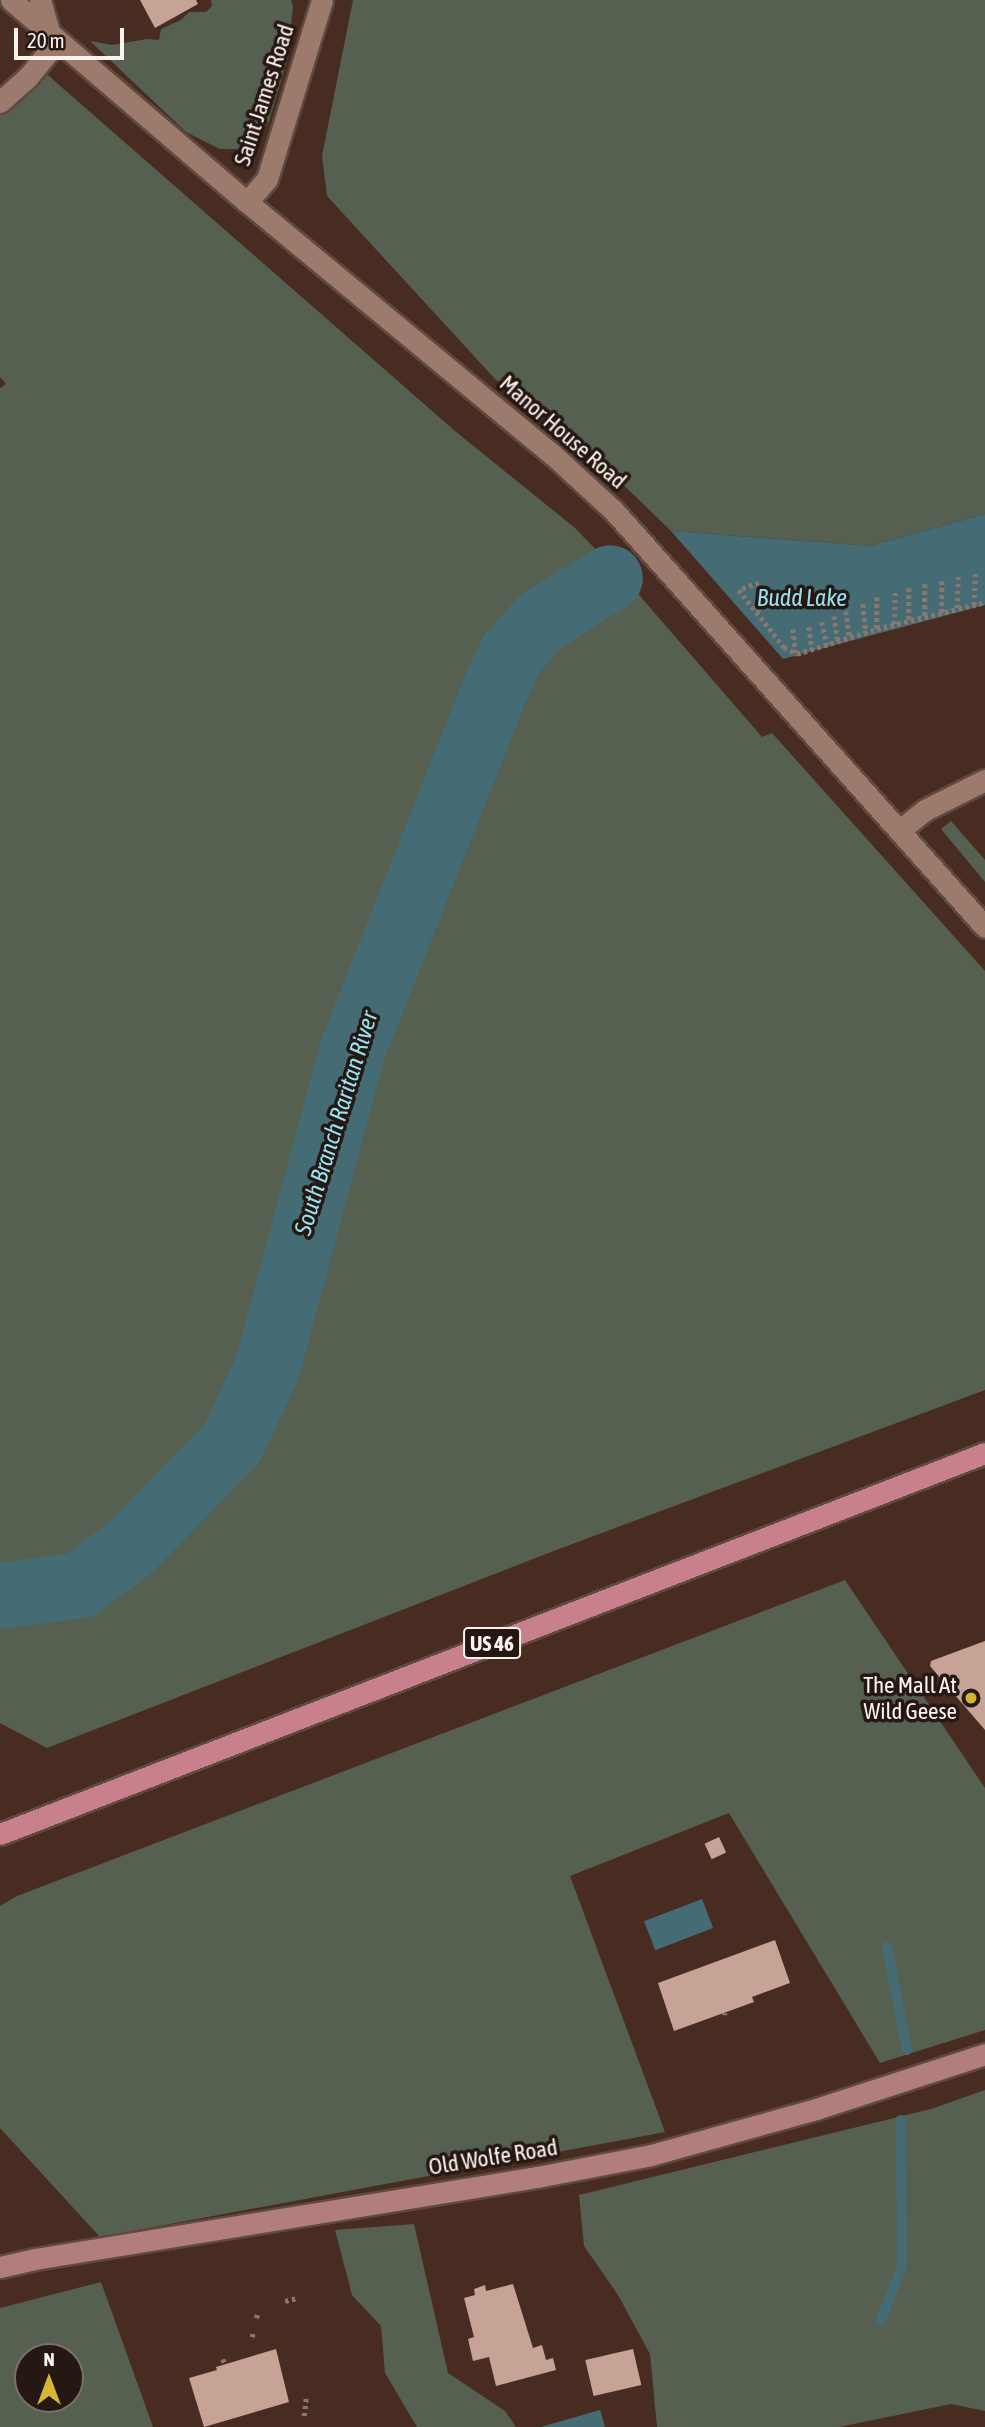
<!DOCTYPE html>
<style>
body{margin:0}
#map{position:relative;width:985px;height:2427px;overflow:hidden;background:#482c21;font-family:"Asap Condensed",sans-serif}
div>[style]{position:absolute}
[style*='--x']{left:calc(var(--x)*1px);top:calc(var(--y)*1px);width:calc(var(--w)*1px);rotate:calc(var(--a)*1deg)}
.green>*{inset:0;background:#556050}
.water>*{inset:0;background:#456c75;transform-origin:0 0}
.stream>*{height:10px;margin:-5px;padding:0 5px;transform-origin:5px;border-radius:5px;background:#456c75}
.river>*{height:66px;margin:-33px;padding:0 33px;transform-origin:33px;border-radius:33px;background:#456c75}
.building>*{inset:0;background:#c6a395;transform-origin:0 0}
.path>*{height:4.5px;margin-top:-2.25px;transform-origin:0;background:repeating-linear-gradient(90deg,#8c776e 0 3.5px,transparent 0 7px)}
.roads{filter:drop-shadow(2px 0 #5f4940) drop-shadow(-2px 0 #5f4940) drop-shadow(0 2px #5f4940) drop-shadow(0 -2px #5f4940)}
.lane>*{height:21px;margin:-10.5px;padding:0 10.5px;transform-origin:10.5px;border-radius:10.5px;background:#9c7b6d}
.street>*{height:21px;margin:-10.5px;padding:0 10.5px;transform-origin:10.5px;border-radius:10.5px;background:#9c7b6d}
.secondary>*{height:21px;margin:-10.5px;padding:0 10.5px;transform-origin:10.5px;border-radius:10.5px;background:#b27d7d}
.primary>*{height:21px;margin:-10.5px;padding:0 10.5px;transform-origin:10.5px;border-radius:10.5px;background:#c8808d}
.dots>*{width:19px;height:19px;translate:-50% -50%;box-sizing:border-box;border:4px solid #251813;border-radius:50%}
span{translate:-50% -50%;white-space:nowrap;text-align:center;line-height:1.15;-webkit-text-stroke:7px #251813;paint-order:stroke}
.shield-label span{padding:2px 5px;background:#251813;border:2px solid;border-radius:5px;-webkit-text-stroke-width:0}
.shield-label{font-size:21px;color:#fdf2ed;font-weight:700}
.street-label{font-size:23px;color:#fdf2ed}
.poi-label{font-size:23px;color:#fdf2ed}
.right{translate:-100% -50%;text-align:right}
.water-label{font-size:24px;color:#97e0f1;font-style:italic}
.north{position:absolute;left:14px;top:2343px;width:70px;height:70px;box-sizing:border-box;background:#251813;border:2px solid #7b6f6a;border-radius:50%;rotate:0deg;font-size:19px;font-weight:700;line-height:28px;text-align:center;color:#fdf2ed}
.north::after{content:'';display:block;margin:auto;width:24px;height:32px;background:#d4b635;clip-path:polygon(50% 0,100% 100%,50% 72%,0 100%)}
.scale{position:absolute;left:14px;top:28px;width:110px;height:32px;box-sizing:border-box;border:4px solid #fdf2ed;border-top:0;padding-left:9px;font-size:21px;line-height:24px;white-space:nowrap;color:#fdf2ed;-webkit-text-stroke:5px #251813;paint-order:stroke}
</style>
<div id="map">
<div class="green">
<i style="clip-path:polygon(211px 0,291px 0,293px 6px,288px 57px,269px 121px,254px 143px,241px 149px,220px 149px,186px 132px,90px 41px,112px 45px,147px 39px,159px 40px,161px 29px,181px 20px,189px 12px,206px 12px,212px 6px)"></i>
<i style="clip-path:polygon(353px 0,985px 0,985px 514px,870px 546px,671px 531px,528px 392px,496px 380px,327px 196px,322px 156px)"></i>
<i style="clip-path:polygon(42px 70px,455px 431px,575px 528px,634px 589px,762px 737px,772px 733px,985px 971px,985px 1390px,551px 1552px,47px 1748px,0 1723px,0 388px,6px 384px,0 377px,0 110px)"></i>
<i style="clip-path:polygon(951px 821px,985px 860px,985px 882px,941px 829px)"></i>
<i style="clip-path:polygon(845px 1580px,985px 1788px,985px 2030px,880px 2063px,729px 1813px,570px 1876px,665px 2132px,100px 2237px,0 2128px,0 1906px,17px 1896px)"></i>
<i style="clip-path:polygon(985px 2090px,985px 2411px,951px 2404px,839px 2427px,657px 2427px,650px 2354px,618px 2295px,584px 2246px,579px 2195px,931px 2109px)"></i>
<i style="clip-path:polygon(414px 2224px,448px 2373px,505px 2411px,516px 2427px,417px 2427px,385px 2373px,381px 2326px,352px 2295px,335px 2230px)"></i>
<i style="clip-path:polygon(evenodd,101px 2282px,153px 2427px,0 2427px,0 2308px,101px 2282px,28px 2357px,70px 2357px,70px 2399px,28px 2399px,28px 2357px)"></i>
</div>
<div class="water">
<i style="clip-path:polygon(985px 514px,985px 605px,783px 659px,671px 531px,870px 546px)"></i>
<i style="left:702px;top:1899px;width:31px;height:62px;rotate:69deg"></i>
<i style="clip-path:polygon(600px 2410px,605px 2427px,541px 2427px)"></i>
</div>
<div class="stream">
<i style="--x:887;--y:1947;--w:105;--a:79"></i>
<i style="--x:881;--y:2320;--w:58;--a:-68.7"></i>
<i style="--x:902;--y:2266;--w:146;--a:-90.4"></i>
</div>
<div class="river">
<i style="--x:0;--y:1596;--w:81;--a:-7.8"></i>
<i style="--x:80;--y:1585;--w:61;--a:-36.3"></i>
<i style="--x:129;--y:1549;--w:148;--a:-45.8"></i>
<i style="--x:232;--y:1443;--w:82;--a:-64.7"></i>
<i style="--x:267;--y:1369;--w:329;--a:-75"></i>
<i style="--x:352;--y:1051;--w:384;--a:-68.4"></i>
<i style="--x:493;--y:694;--w:43;--a:-65.2"></i>
<i style="--x:511;--y:655;--w:45;--a:-48.6"></i>
<i style="--x:541;--y:621;--w:81;--a:-31.9"></i>
</div>
<div class="building">
<i style="clip-path:polygon(140px 0,196px 0,198px 4px,155px 28px)"></i>
<i style="clip-path:polygon(985px 1641px,985px 1730px,930px 1666px,931px 1661px)"></i>
<i style="left:719px;top:1837px;width:17px;height:16px;rotate:65deg"></i>
<i style="clip-path:polygon(775px 1940px,790px 1983px,752px 1997px,754px 2002px,674px 2031px,658px 1983px)"></i>
<i style="clip-path:polygon(513px 2284px,533px 2348px,542px 2345px,546px 2360px,553px 2358px,556px 2370px,496px 2386px,489px 2357px,473px 2361px,468px 2339px,474px 2337px,464px 2298px,475px 2295px,474px 2289px,485px 2285px,486px 2291px)"></i>
<i style="clip-path:polygon(276px 2349px,289px 2402px,204px 2427px,189px 2378px,217px 2370px,216px 2367px)"></i>
<i style="left:633px;top:2349px;width:37px;height:49px;rotate:77deg"></i>
</div>
<div class="path">
<i style="--x:942;--y:581;--w:32;--a:90"></i>
<i style="--x:759;--y:583;--w:21;--a:161"></i>
<i style="--x:739;--y:590;--w:73;--a:51.7"></i>
<i style="--x:784;--y:647;--w:15;--a:28"></i>
<i style="--x:797;--y:654;--w:84;--a:-17.4"></i>
<i style="--x:877;--y:629;--w:111;--a:-14"></i>
<i style="--x:925;--y:584;--w:32;--a:90"></i>
<i style="--x:909;--y:588;--w:33;--a:90"></i>
<i style="--x:877;--y:597;--w:32;--a:90"></i>
<i style="--x:863;--y:604;--w:29;--a:84"></i>
<i style="--x:974;--y:605;--w:32;--a:-88"></i>
<i style="--x:957;--y:608;--w:31;--a:-88"></i>
<i style="--x:846;--y:611;--w:27;--a:82"></i>
<i style="--x:757;--y:612;--w:24;--a:-54"></i>
<i style="--x:834;--y:616;--w:25;--a:81"></i>
<i style="--x:822;--y:622;--w:23;--a:77"></i>
<i style="--x:894;--y:624;--w:32;--a:-88"></i>
<i style="--x:809;--y:627;--w:22;--a:82"></i>
<i style="--x:793;--y:629;--w:24;--a:83"></i>
<i style="--x:725;--y:2013;--w:2;--a:90"></i>
<i style="--x:285;--y:2301;--w:12;--a:-14"></i>
<i style="--x:256;--y:2318;--w:5;--a:-68"></i>
<i style="--x:252;--y:2337;--w:4;--a:-76"></i>
<i style="--x:223;--y:2359;--w:5;--a:68"></i>
<i style="--x:304;--y:2416;--w:20;--a:-84"></i>
</div>
<div class="roads">
<div class="lane">
<i style="--x:899;--y:831;--w:33;--a:-39"></i>
<i style="--x:925;--y:810;--w:67;--a:-26.6"></i>
</div>
<div class="street">
<i style="--x:11;--y:0;--w:311;--a:40.6"></i>
<i style="--x:247;--y:202;--w:396;--a:39.6"></i>
<i style="--x:552;--y:454;--w:84;--a:42.6"></i>
<i style="--x:614;--y:511;--w:557;--a:48.27"></i>
<i style="--x:40;--y:0;--w:35;--a:74"></i>
<i style="--x:0;--y:102;--w:38;--a:-42"></i>
<i style="--x:28;--y:77;--w:46;--a:-51.1"></i>
<i style="--x:247;--y:202;--w:30;--a:-49"></i>
<i style="--x:267;--y:179;--w:187;--a:-72.9"></i>
</div>
<div class="secondary">
<i style="--x:0;--y:2267;--w:36;--a:-13"></i>
<i style="--x:35;--y:2259;--w:509;--a:-9.28"></i>
<i style="--x:537;--y:2177;--w:116;--a:-10.9"></i>
<i style="--x:651;--y:2155;--w:171;--a:-15.6"></i>
<i style="--x:816;--y:2109;--w:178;--a:-18"></i>
</div>
<div class="primary">
<i style="--x:0;--y:1834;--w:1056;--a:-21.15"></i>
</div>
</div>
<div class="dots">
<i style="left:971px;top:1698px;background:#d4b635"></i>
</div>
<div class="shield-label">
<span style="left:492px;top:1643px">US 46</span>
</div>
<div class="street-label">
<span style="left:264px;top:95px;rotate:-72deg">Saint James Road</span>
<span style="left:563px;top:432px;rotate:41deg">Manor House Road</span>
<span style="left:493px;top:2157px;rotate:-9deg">Old Wolfe Road</span>
</div>
<div class="poi-label">
<span class="right" style="left:957px;top:1698px">The Mall At<br>Wild Geese</span>
</div>
<div class="water-label">
<span style="left:802px;top:598px">Budd Lake</span>
<span style="left:336px;top:1123px;rotate:-73deg">South Branch Raritan River</span>
</div>
<div class="north">N</div>
<div class="scale">20 m</div>
</div>
